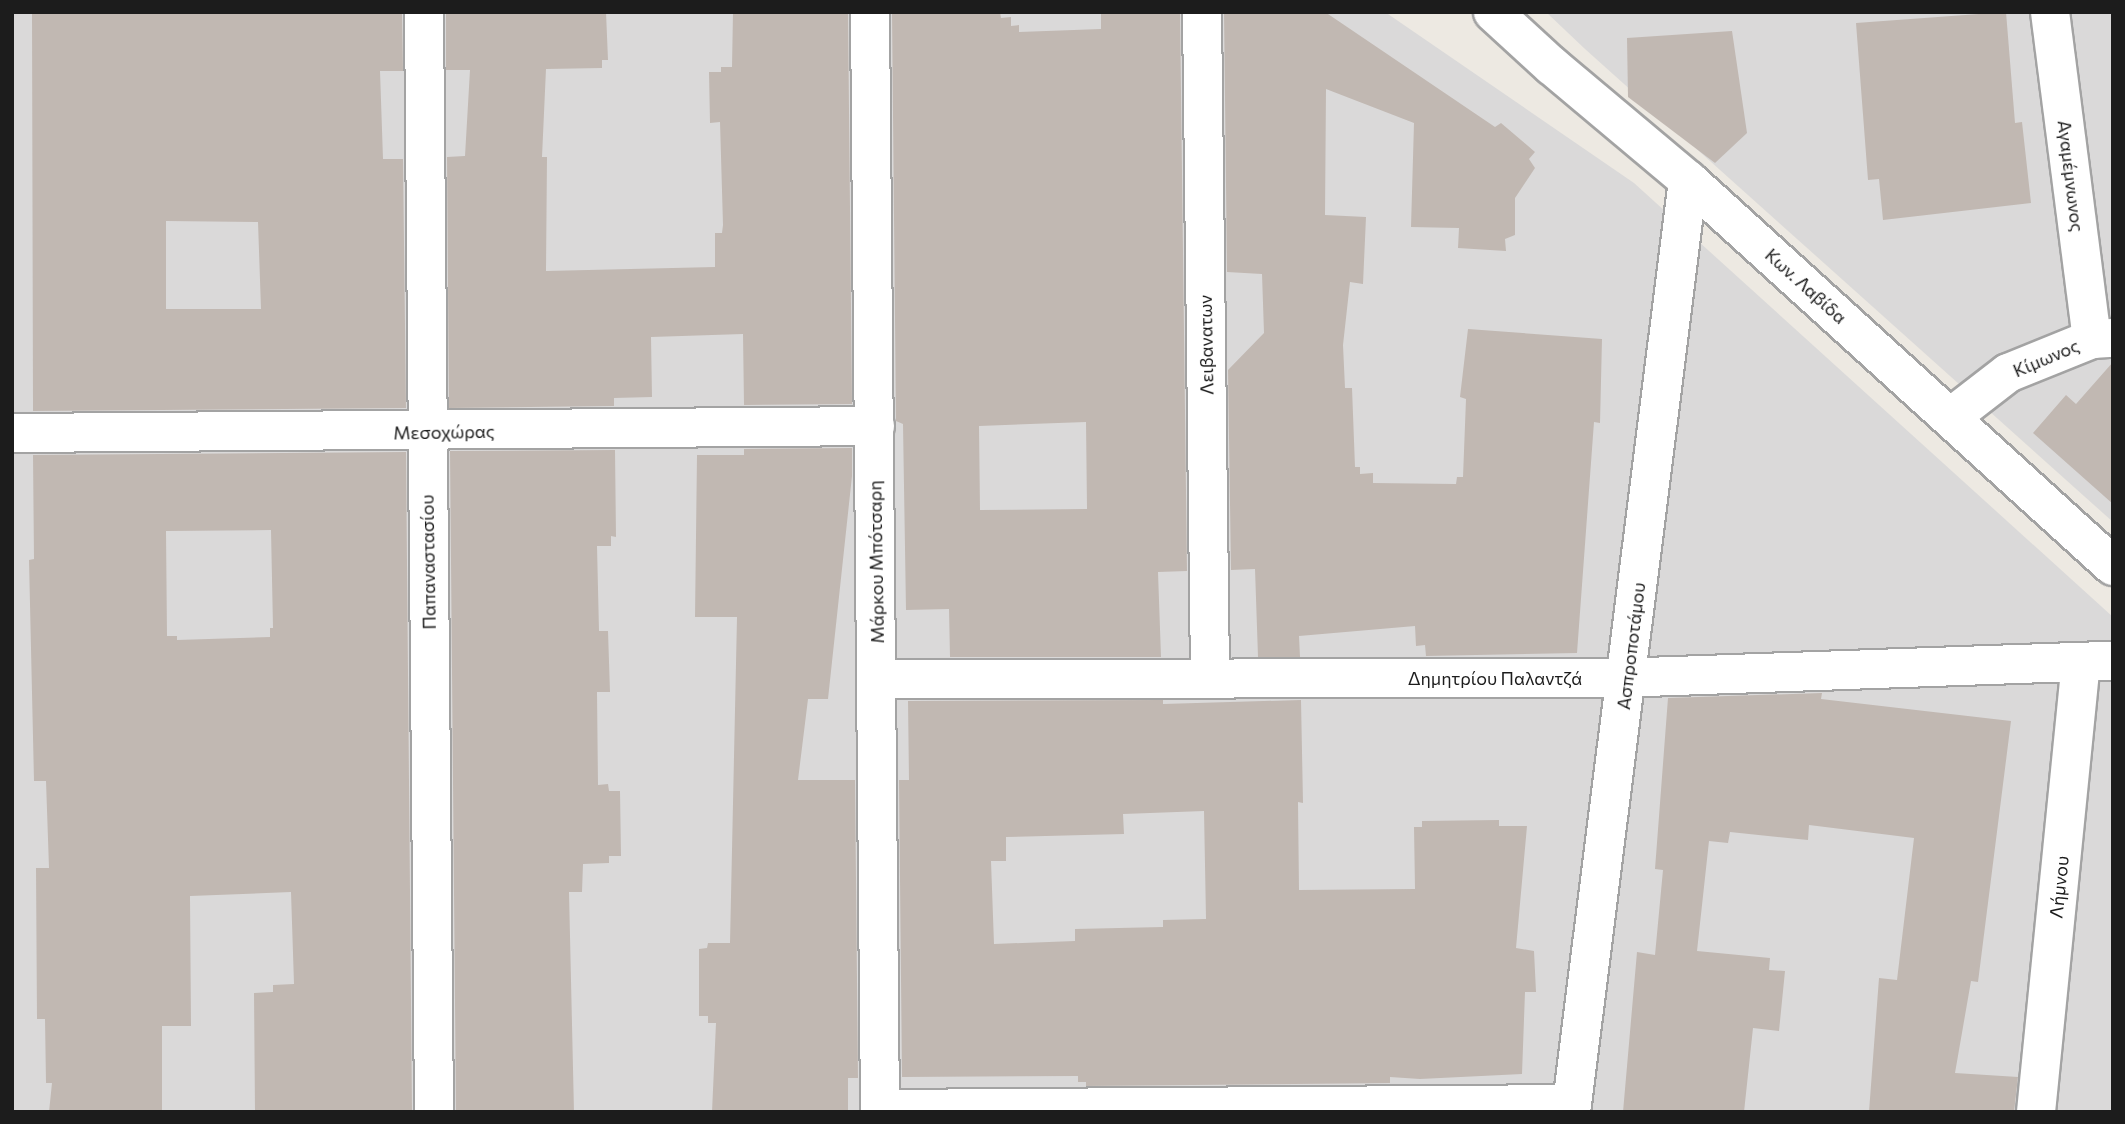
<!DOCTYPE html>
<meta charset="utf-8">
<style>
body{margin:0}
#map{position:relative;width:2125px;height:1124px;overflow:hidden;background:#ede9e2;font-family:Commissioner,sans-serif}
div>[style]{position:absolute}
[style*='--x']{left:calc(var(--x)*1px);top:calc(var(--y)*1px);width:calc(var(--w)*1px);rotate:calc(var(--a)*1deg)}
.residential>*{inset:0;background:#dad9d9}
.building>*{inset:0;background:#c1b8b2}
.roads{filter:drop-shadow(2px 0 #a3a3a3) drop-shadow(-2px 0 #a3a3a3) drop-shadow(0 2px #a3a3a3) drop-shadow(0 -2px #a3a3a3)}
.street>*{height:38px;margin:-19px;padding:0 19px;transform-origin:19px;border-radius:19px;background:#fff}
span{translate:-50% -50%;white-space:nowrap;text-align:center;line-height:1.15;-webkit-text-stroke:5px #fff;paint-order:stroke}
.street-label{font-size:18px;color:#1c1c1c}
.frame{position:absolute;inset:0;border:14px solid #1c1c1c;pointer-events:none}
</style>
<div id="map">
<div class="residential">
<i style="clip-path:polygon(12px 12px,1385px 12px,1634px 183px,2113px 617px,2113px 1112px,12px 1112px)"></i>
<i style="clip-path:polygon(1546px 12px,2113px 12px,2113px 522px,1585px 49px)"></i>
</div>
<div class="building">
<i style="clip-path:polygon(evenodd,32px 12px,402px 12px,403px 71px,380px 71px,383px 159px,403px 159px,406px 408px,33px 411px,32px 12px,166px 221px,258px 222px,261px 309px,166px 309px,166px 221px)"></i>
<i style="clip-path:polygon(446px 12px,606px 12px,608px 60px,602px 60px,602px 68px,546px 69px,542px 157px,547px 157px,546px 271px,715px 267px,715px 233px,722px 233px,723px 225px,720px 122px,710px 123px,709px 72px,721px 72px,721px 67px,732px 67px,733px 12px,848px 12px,852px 404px,744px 405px,743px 334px,651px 337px,652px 397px,614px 398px,614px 406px,449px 408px,447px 157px,465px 156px,470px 70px,446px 70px)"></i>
<i style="clip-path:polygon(evenodd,892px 12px,1000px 12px,1001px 18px,1011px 17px,1011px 26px,1019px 25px,1019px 32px,1101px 29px,1101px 12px,1180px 12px,1187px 571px,1158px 572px,1161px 657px,950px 657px,949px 609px,906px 610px,903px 424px,896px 421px,892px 12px,1086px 422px,1087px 509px,980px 510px,979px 426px,1086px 422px)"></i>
<i style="clip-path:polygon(1224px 12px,1325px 12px,1495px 127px,1501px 123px,1535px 152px,1529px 159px,1535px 168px,1515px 198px,1515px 235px,1505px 239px,1506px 251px,1458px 248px,1459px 228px,1411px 227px,1414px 123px,1326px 89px,1325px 215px,1366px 217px,1363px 284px,1350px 282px,1343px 345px,1345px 388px,1352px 388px,1355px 467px,1360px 467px,1360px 474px,1373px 473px,1373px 483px,1456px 484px,1457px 477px,1463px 477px,1466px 399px,1460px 397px,1468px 329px,1602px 339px,1600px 423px,1594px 422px,1577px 653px,1426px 656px,1425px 645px,1416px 646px,1415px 626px,1299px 636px,1300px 657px,1258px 657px,1255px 569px,1231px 570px,1228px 370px,1264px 333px,1262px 274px,1227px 272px)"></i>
<i style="clip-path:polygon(2006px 12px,2015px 123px,2022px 122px,2031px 203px,1883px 220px,1879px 179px,1868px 180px,1856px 23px)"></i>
<i style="clip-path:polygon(1732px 31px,1747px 133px,1715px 163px,1628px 97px,1627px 38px)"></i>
<i style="clip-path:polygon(2113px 362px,2113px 504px,2033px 433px,2066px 395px,2076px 404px)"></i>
<i style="clip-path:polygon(852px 448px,852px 476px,828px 699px,808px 699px,798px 780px,855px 780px,858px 1078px,848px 1078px,848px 1112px,712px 1112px,716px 1023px,708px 1023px,708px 1016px,699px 1016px,699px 949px,707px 948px,708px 943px,730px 943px,737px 617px,695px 617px,697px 455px,744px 455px,744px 449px)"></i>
<i style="clip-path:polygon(615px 450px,616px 537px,611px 536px,611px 546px,597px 546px,599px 631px,608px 631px,610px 692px,597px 692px,598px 785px,608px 784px,609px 791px,620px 791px,621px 856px,609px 856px,609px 863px,583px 864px,582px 892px,569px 892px,574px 1112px,456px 1112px,450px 451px)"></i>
<i style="clip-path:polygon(evenodd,406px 452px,412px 1112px,255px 1112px,254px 993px,273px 992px,273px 985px,294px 984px,291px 892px,190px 896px,191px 1026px,162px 1026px,162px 1112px,49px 1112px,52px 1083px,46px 1083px,45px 1019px,37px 1019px,36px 868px,49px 868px,46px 781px,34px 781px,29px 560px,34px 559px,33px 455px,406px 452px,271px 530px,273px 628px,270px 628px,270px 637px,177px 640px,177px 636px,167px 636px,166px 531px,271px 530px)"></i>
<i style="clip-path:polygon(1822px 693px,1821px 699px,2011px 721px,1978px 982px,1971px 981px,1955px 1073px,2018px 1077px,2014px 1112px,1869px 1112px,1879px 978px,1897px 980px,1914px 838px,1809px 825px,1808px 840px,1730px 832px,1728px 843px,1709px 841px,1697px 951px,1770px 958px,1769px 970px,1785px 971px,1779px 1031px,1753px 1028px,1744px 1112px,1623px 1112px,1637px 952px,1655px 955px,1663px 870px,1655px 869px,1668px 698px)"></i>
<i style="clip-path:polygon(evenodd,1163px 700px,1163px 704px,1301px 700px,1303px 803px,1298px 802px,1299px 890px,1415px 889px,1414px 827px,1422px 827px,1422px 821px,1499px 820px,1499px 826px,1527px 826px,1516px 948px,1534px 951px,1536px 992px,1525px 992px,1522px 1074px,1420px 1079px,1390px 1077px,1390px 1083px,1086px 1086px,1086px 1082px,1078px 1082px,1078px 1076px,902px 1077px,899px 780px,909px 780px,908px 701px,1163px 700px,1204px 811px,1206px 919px,1163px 920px,1163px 927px,1075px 929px,1075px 941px,994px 944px,991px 861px,1006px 861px,1006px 837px,1124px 834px,1123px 814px,1204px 811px)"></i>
</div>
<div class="roads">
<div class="street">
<i style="--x:424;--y:12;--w:1100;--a:89.48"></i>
<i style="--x:870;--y:12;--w:1100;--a:89.48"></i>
<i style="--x:1202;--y:12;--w:666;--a:89.31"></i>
<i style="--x:1493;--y:12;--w:80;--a:42.5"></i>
<i style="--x:1552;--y:66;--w:177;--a:40"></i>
<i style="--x:1688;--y:180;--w:574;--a:42.25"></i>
<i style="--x:2050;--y:12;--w:330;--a:82.7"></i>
<i style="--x:1951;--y:417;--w:72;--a:-37.7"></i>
<i style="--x:2008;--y:373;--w:91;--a:-22"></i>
<i style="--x:2092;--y:339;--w:21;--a:-3"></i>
<i style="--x:12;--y:433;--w:863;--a:-0.46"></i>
<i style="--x:878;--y:679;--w:739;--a:-0.08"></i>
<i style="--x:1617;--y:678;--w:496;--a:-2"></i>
<i style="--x:880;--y:1109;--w:692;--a:-0.41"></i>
<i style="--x:1571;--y:1112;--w:939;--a:-82.84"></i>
<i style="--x:2036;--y:1112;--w:451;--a:-84.3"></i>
</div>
</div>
<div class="street-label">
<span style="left:2071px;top:176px;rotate:83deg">Αγαμέμνωνος</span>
<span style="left:1806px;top:286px;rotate:42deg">Κων. Λαβίδα</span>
<span style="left:1206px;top:345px;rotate:-91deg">Λειβανατων</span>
<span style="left:2046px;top:358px;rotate:-23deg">Κίμωνος</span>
<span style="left:444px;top:432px;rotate:-1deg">Μεσοχώρας</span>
<span style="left:428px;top:562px;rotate:-91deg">Παπαναστασίου</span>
<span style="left:876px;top:562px;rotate:-91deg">Μάρκου Μπότσαρη</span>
<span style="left:1631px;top:646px;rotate:-83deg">Ασπροποτάμου</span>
<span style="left:1495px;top:678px">Δημητρίου Παλαντζά</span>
<span style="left:2059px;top:887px;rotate:-84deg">Λήμνου</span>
</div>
<div class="frame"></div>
</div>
